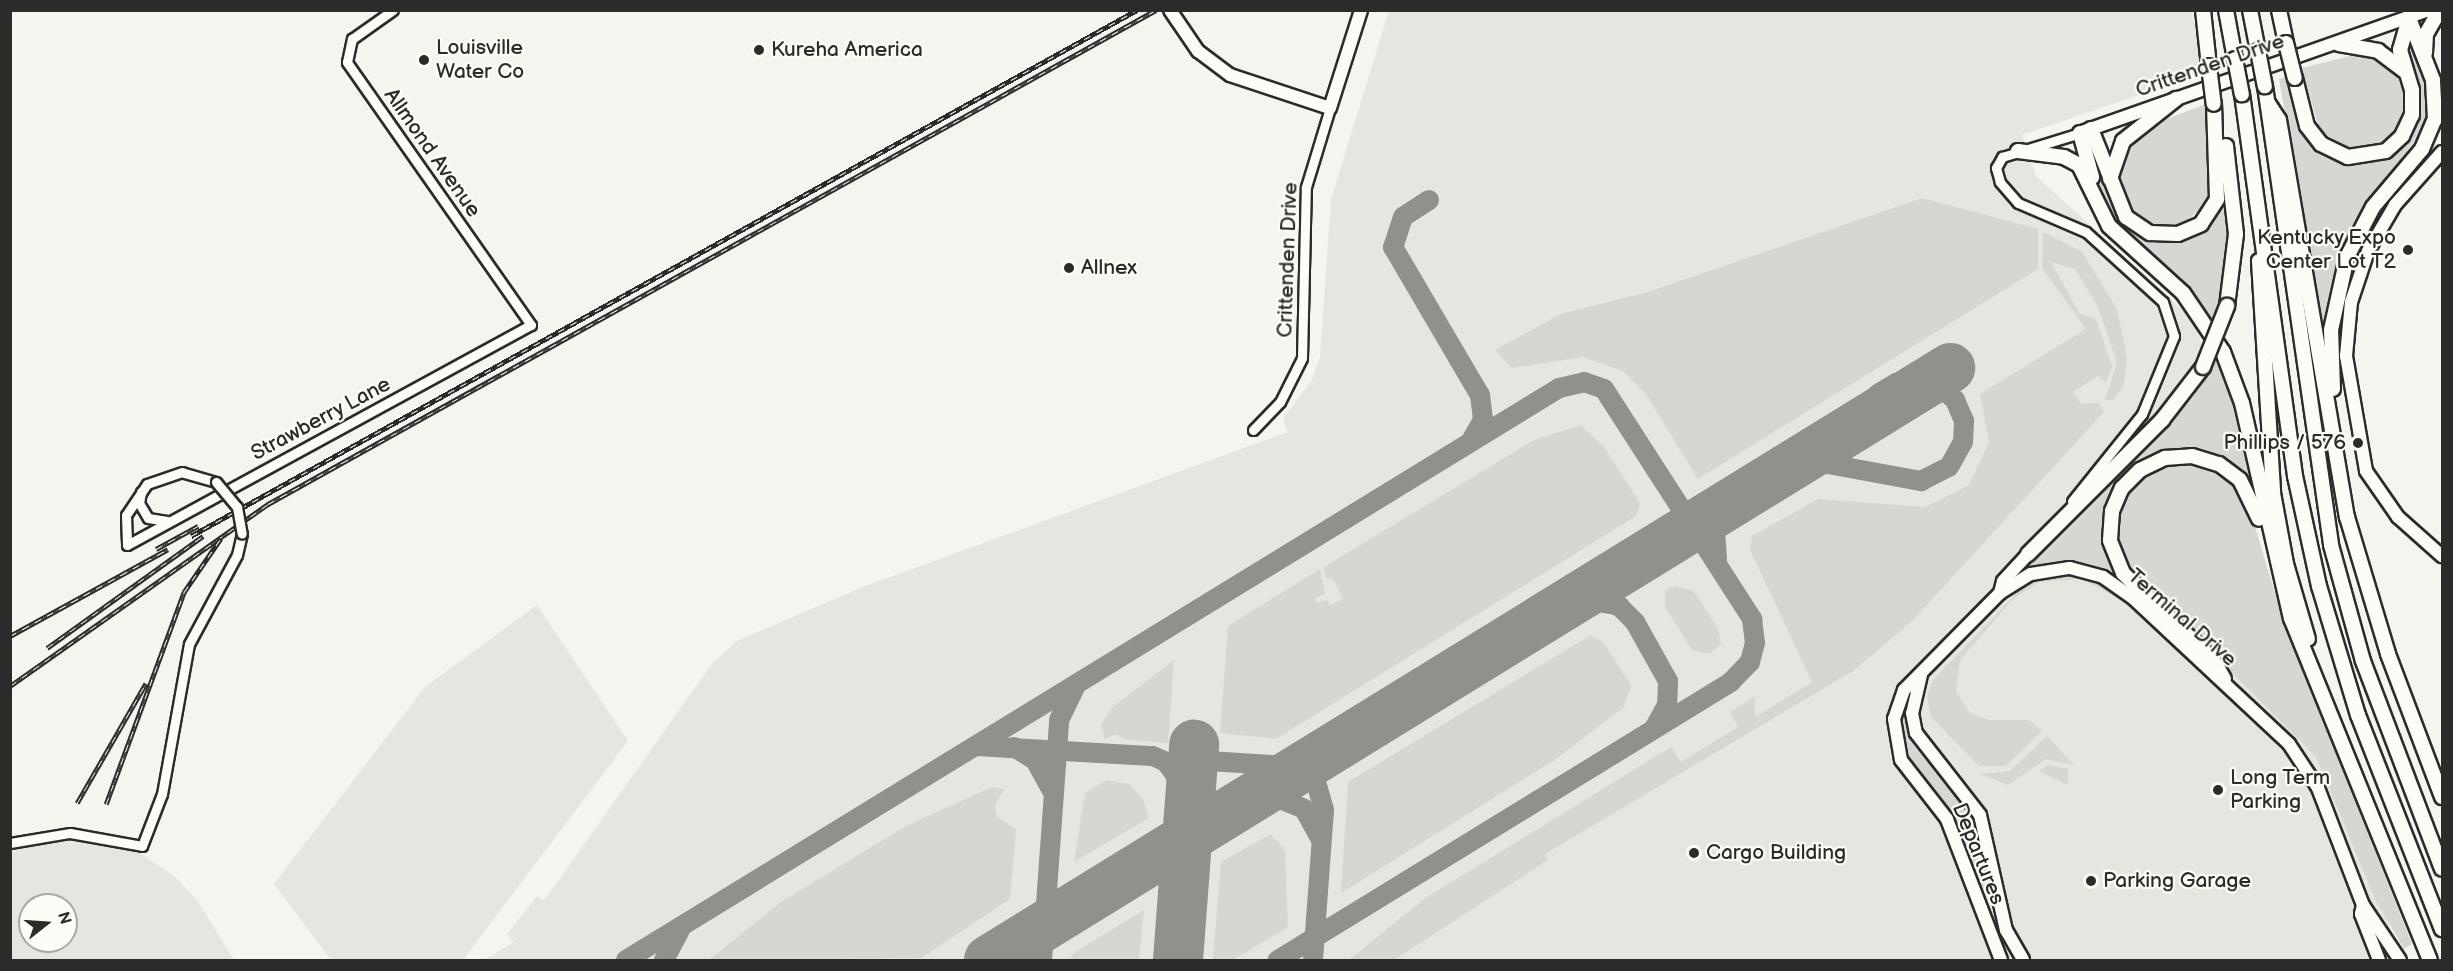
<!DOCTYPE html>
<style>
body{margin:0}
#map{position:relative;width:2453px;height:971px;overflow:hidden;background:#f5f4ef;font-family:"Balsamiq Sans",sans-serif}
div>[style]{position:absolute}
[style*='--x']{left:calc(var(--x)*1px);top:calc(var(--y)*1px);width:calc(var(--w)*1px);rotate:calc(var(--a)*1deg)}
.built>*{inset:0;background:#e6e5e0}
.green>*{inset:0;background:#d7d6d2}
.taxiway>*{height:20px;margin:-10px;padding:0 10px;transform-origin:10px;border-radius:10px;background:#90908d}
.runway>*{height:50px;margin:-25px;padding:0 25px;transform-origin:25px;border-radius:25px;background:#90908d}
.roads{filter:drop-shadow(2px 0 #2b2b2b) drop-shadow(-2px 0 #2b2b2b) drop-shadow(0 2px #2b2b2b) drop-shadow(0 -2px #2b2b2b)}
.minor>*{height:9px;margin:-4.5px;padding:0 4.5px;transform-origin:4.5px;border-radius:4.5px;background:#fdfcf7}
.major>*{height:12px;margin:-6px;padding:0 6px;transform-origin:6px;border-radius:6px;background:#fdfcf7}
.highway>*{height:14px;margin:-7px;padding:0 7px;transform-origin:7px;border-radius:7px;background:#fdfcf7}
.rail>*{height:4.5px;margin-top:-2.25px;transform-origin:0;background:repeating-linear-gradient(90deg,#fdfcf7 0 7px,#2b2b2b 0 14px);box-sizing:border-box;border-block:2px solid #2b2b2b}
.bridges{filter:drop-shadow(2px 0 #2b2b2b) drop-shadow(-2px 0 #2b2b2b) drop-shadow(0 2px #2b2b2b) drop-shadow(0 -2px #2b2b2b)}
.minor-bridge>*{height:9px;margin:-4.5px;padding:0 4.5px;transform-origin:4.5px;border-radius:4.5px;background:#fdfcf7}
.highway-bridge>*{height:14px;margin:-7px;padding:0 7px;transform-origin:7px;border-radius:7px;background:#fdfcf7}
.dots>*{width:16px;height:16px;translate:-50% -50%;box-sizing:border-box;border:3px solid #fdfcf7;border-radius:50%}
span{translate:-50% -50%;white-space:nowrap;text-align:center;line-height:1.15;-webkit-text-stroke:4.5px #fdfcf7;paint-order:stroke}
.poi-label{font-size:21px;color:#2b2b2b}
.left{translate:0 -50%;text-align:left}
.right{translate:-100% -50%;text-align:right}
.street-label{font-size:21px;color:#2b2b2b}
.frame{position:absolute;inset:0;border:12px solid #2b2b2b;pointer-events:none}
.north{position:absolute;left:18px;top:893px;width:60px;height:60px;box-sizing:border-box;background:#fdfcf7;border:2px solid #a9a8a5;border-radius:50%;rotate:73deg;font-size:16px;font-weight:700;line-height:24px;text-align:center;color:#2b2b2b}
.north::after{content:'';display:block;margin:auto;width:21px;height:27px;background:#2b2b2b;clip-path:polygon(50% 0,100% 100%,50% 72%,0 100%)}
</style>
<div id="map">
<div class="built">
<i style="clip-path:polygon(1389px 11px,2192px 11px,2203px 73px,2022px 135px,2036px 176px,2194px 320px,2237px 455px,2257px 558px,2402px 960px,484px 960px,514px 942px,507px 934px,537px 896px,544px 901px,711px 665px,737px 641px,860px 588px,1288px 432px,1283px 418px,1312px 380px,1320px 357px,1331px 199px)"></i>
<i style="clip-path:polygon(537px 605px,628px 741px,463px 960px,331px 960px,274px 884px,425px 687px)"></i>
<i style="clip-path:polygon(evenodd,84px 839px,140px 853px,174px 876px,197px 900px,234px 960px,11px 960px,11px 852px,44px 842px,84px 839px,30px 905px,66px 905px,66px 941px,30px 941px,30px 905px)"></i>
</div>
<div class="green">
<i style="clip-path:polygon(2410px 37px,2427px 85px,2425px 126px,2352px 228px,2335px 271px,2324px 334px,2279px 79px,2289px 76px,2330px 156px,2401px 145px,2419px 108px,2406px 48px)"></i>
<i style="clip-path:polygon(2354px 55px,2374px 56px,2394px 68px,2407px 102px,2393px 135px,2377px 146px,2354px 150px,2320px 132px,2302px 68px)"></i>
<i style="clip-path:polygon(2208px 103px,2211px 198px,2182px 226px,2153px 227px,2139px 221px,2126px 207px,2117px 184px,2128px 145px,2149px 126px)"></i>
<i style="clip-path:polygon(2093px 146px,2116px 210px,2163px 239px,2220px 205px,2225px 191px,2229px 271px,2216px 325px,2186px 286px,2111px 214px,2090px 160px)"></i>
<i style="clip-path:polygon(1922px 198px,2038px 229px,2038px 269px,1698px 479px,1645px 393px,1623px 371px,1583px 357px,1512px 368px,1495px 350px,1561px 314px,1648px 292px)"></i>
<i style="clip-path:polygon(2043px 232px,2082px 252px,2117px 309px,2127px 357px,2124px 384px,2114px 400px,2105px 400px,2117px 362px,2097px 305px,2075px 269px,2051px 262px,2079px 313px,2096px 319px,2112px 367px,2106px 383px,2098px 376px,2073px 392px,2081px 404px,2099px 403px,2104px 412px,1912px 621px,1853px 671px,1545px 854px,1548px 860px,1394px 960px,1349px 960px,1424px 899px,1671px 747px,1681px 762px,1738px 727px,1730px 712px,1743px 704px,1755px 696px,1755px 717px,1812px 682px,1750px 550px,1752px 536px,1818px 499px,1925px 507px,1969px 485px,1989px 442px,1980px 394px,2086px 329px,2042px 268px)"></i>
<i style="clip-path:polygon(2217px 350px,2233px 390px,2256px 489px,2235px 467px,2212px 454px,2181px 449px,2156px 454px,2125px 474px,2107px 506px,2103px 539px,2116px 575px,2068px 560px,2018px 573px)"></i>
<i style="clip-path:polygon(1581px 425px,1604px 447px,1628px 484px,1640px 504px,1636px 516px,1276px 739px,1220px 733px,1228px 626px,1320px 569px,1325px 594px,1315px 598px,1316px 603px,1327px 600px,1330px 605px,1343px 599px,1333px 579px,1325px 578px,1324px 567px,1534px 440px)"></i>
<i style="clip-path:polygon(2187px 462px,2231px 481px,2250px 510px,2283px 620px,2412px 944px,2404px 949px,2376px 901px,2316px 757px,2137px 577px,2119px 548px,2117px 520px,2128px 491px,2149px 472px)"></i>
<i style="clip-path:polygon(2074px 575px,2103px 584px,2124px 601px,2081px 579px,2039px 582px,2012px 600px,1960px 660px,1956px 691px,1970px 713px,1989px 720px,2029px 720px,2042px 731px,2006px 766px,1979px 766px,1931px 717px,1927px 698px,1933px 680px,2021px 589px,2044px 577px)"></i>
<i style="clip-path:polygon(1676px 586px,1694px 591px,1718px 629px,1721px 644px,1710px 654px,1692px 650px,1665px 607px,1665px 590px)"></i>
<i style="clip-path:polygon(1591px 635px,1604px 643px,1631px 685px,1624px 707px,1556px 759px,1341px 893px,1348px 782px)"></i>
<i style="clip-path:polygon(1174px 660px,1168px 743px,1126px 740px,1117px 734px,1105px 739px,1101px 724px,1113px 707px)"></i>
<i style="clip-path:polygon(1908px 695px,1913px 745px,1965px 804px,1977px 828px,1986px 872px,1985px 910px,1955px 824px,1902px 751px,1898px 731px)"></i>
<i style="clip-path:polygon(2047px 736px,2074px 765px,2046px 759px,2008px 785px,1980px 774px,2010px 771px)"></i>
<i style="clip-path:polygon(2048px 765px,2068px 769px,2068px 785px,2039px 771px)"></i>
<i style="clip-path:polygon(1107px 780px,1129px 784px,1143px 799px,1149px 818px,1074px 862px,1085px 793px)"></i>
<i style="clip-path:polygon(992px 787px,1004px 789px,995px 806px,997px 817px,1016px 829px,1010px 899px,921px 958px,709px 960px,781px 902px,906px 826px)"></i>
<i style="clip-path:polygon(1271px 834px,1285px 851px,1288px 927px,1233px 960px,1213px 960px,1221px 862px)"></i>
<i style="clip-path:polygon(1144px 910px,1139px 960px,1069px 960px,1075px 952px)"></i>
</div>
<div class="taxiway">
<i style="--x:1429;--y:200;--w:31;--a:147"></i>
<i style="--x:1403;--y:217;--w:32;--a:108"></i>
<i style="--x:1393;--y:247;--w:172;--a:59.6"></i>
<i style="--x:1480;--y:395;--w:25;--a:83"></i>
<i style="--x:1483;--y:420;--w:22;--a:120"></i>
<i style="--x:1777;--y:475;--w:27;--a:-22"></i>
<i style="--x:1802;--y:465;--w:26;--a:-2"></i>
<i style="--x:1828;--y:464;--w:95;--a:10.4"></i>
<i style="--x:1921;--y:481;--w:31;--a:-27"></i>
<i style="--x:1949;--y:467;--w:29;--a:-61"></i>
<i style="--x:1963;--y:442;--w:21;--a:-87"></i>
<i style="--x:1964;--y:421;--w:23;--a:-113"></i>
<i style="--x:1955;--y:400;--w:23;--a:-139"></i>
<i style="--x:1938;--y:385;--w:20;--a:-165"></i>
<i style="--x:1919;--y:380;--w:23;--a:173"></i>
<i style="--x:1896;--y:383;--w:21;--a:149"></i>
<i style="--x:1878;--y:394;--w:30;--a:117"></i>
<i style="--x:1717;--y:559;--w:29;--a:-94"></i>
<i style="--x:1715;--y:530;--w:35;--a:-57"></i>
<i style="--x:1507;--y:641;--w:85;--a:-29.6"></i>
<i style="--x:1581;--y:599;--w:39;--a:10"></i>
<i style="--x:1619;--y:606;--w:23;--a:45"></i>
<i style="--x:1635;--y:622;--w:68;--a:60.8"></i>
<i style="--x:1668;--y:681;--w:24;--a:92"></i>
<i style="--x:1667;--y:705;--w:26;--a:119"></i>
<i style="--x:977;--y:746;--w:176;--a:3.3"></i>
<i style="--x:1153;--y:756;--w:14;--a:25"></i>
<i style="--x:1166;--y:762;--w:36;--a:54"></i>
<i style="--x:1187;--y:791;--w:78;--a:93.7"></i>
<i style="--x:1014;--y:747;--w:25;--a:32"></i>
<i style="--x:1035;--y:760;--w:35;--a:61"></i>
<i style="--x:1192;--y:760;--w:95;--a:3.6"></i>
<i style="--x:1287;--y:766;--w:33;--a:29"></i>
<i style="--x:1316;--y:782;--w:29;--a:74"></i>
<i style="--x:1324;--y:810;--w:150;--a:94.2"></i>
<i style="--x:1204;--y:830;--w:56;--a:-31.1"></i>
<i style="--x:1252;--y:801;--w:23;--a:-10"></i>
<i style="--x:1275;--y:797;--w:31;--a:22"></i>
<i style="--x:1304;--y:809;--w:35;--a:61"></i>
<i style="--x:626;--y:960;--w:1094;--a:-31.51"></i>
<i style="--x:1559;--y:388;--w:26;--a:-13"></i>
<i style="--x:1584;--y:382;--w:21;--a:19"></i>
<i style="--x:1604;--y:389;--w:274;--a:57.2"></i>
<i style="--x:1752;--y:619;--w:24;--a:83"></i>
<i style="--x:1755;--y:643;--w:20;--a:105"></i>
<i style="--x:1750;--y:662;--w:28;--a:134"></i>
<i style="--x:1731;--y:682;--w:532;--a:148.46"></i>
<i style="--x:664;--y:960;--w:34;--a:-62"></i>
<i style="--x:1042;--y:960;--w:241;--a:-85.9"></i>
<i style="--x:1059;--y:720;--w:37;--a:-64"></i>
</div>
<div class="runway">
<i style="--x:989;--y:960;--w:1129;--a:-31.63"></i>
<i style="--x:1178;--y:960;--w:216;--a:-85.7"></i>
</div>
<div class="roads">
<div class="minor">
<i style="--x:1253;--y:430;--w:39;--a:-46"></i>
<i style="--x:1280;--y:402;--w:49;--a:-63.4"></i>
<i style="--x:1302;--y:358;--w:171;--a:-88.7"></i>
<i style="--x:1306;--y:187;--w:83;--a:-73.1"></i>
<i style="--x:216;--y:482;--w:35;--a:-164"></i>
<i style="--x:182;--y:472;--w:37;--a:161"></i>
<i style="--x:147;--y:484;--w:37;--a:124"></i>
<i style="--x:126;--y:515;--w:30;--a:88"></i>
<i style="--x:127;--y:545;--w:460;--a:-28.6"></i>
<i style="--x:531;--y:325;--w:321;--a:-125"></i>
<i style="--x:347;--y:62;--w:24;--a:-78"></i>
<i style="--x:352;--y:39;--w:50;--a:-35.3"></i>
<i style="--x:141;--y:492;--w:11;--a:100"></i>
<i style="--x:139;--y:503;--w:17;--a:59"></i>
<i style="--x:148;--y:518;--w:19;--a:9"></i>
<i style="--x:2072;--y:501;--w:112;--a:-51.2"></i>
<i style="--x:2142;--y:414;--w:84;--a:-67.7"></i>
<i style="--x:2174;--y:336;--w:36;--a:-108"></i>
<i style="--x:2163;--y:302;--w:104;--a:-137.7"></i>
<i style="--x:2086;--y:232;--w:74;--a:-156.9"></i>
<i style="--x:2018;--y:203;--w:28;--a:-131"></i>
<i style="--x:2000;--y:182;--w:15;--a:-106"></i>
<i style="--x:1996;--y:168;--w:13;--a:-61"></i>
<i style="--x:2002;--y:157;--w:82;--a:-17.1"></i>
<i style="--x:10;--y:843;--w:61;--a:-9.5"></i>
<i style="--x:70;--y:833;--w:73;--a:10.2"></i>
<i style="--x:142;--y:846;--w:56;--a:-69"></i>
<i style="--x:162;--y:794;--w:152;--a:-79.8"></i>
<i style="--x:189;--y:644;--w:101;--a:-61.7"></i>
<i style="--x:237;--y:555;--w:22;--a:-77"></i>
</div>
<div class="major">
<i style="--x:1170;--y:10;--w:50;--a:55.7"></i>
<i style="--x:1198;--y:51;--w:40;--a:37"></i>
<i style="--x:1230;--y:75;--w:105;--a:18.3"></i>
<i style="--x:1330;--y:108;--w:103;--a:-72.4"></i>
<i style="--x:2082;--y:132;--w:368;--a:-19.4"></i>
<i style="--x:2442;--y:152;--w:71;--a:131.6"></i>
<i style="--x:2395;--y:205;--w:53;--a:120.4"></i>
<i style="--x:2368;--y:251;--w:54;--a:108.4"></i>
<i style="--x:2351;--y:302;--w:54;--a:95.3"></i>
<i style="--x:2346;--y:356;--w:117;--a:80.1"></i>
<i style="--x:2366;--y:471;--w:56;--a:55.2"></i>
<i style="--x:2398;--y:517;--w:59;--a:41.6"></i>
<i style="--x:2000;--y:593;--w:12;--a:-76"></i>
<i style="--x:2003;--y:581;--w:37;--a:-47"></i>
<i style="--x:1921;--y:675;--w:39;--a:103"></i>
<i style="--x:1912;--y:713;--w:20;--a:79"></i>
<i style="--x:1916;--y:733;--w:104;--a:52"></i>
<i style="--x:1980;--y:815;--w:118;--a:77.3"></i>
<i style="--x:2006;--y:930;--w:34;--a:60"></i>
<i style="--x:2363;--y:905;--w:9;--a:103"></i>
<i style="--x:2361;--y:914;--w:49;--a:68.6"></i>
<i style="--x:2001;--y:960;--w:151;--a:-111"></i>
<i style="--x:1947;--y:819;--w:75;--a:-127.9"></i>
<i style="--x:1901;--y:760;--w:42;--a:-99.7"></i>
<i style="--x:1894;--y:719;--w:31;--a:-71"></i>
<i style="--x:1904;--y:690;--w:136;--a:-45.3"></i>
<i style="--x:2000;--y:593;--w:36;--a:-32"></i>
<i style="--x:2031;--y:574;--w:39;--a:-9"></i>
<i style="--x:2070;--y:568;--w:34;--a:15"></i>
<i style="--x:2103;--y:577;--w:37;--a:35"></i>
<i style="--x:2133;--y:598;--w:214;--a:43.1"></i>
<i style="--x:2289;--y:744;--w:53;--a:56.6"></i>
<i style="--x:2318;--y:788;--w:125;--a:69"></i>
<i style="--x:2363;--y:905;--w:66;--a:56.1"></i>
</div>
<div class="highway">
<i style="--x:2203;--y:10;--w:56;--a:83.9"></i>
<i style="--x:2226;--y:10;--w:50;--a:79.6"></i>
<i style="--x:2250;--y:10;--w:42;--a:79"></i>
<i style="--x:2279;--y:10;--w:34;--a:78"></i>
<i style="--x:2339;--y:44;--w:40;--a:10"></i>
<i style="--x:2378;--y:51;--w:34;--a:37"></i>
<i style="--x:2425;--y:53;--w:19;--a:-87"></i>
<i style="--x:2426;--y:34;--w:28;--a:-60"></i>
<i style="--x:2295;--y:78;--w:49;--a:76"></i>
<i style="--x:2307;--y:126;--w:23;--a:52"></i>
<i style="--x:2321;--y:144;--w:30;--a:26"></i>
<i style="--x:2348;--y:157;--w:38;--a:-9"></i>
<i style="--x:2386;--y:151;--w:22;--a:-43"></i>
<i style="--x:2402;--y:136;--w:23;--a:-65"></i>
<i style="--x:2412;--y:115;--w:25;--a:-90"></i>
<i style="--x:2412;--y:90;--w:42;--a:-106.7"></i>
<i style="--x:2400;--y:50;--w:33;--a:-74"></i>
<i style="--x:2265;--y:86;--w:464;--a:81.8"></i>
<i style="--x:2331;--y:545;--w:120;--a:74.6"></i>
<i style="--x:2363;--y:661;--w:222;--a:69.2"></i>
<i style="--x:2242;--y:94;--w:386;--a:82.1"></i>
<i style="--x:2295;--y:476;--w:113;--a:77.7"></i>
<i style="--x:2319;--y:586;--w:135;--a:73.2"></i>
<i style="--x:2358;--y:715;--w:230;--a:68.6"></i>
<i style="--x:2268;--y:103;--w:20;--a:57"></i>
<i style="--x:2279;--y:120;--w:403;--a:80.3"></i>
<i style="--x:2347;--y:517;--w:143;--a:73.3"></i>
<i style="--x:2388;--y:654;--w:153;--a:69.3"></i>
<i style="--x:2091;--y:129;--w:95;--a:68.3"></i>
<i style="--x:2126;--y:217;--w:29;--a:34"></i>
<i style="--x:2150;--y:233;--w:28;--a:2"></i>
<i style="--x:2178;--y:234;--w:25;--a:-23"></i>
<i style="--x:2201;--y:224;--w:30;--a:-57"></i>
<i style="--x:2217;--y:199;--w:95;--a:-91.8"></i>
<i style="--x:2080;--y:133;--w:46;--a:74.7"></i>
<i style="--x:2226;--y:146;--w:89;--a:83.5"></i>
<i style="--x:2236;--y:234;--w:73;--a:97.1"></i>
<i style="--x:2018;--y:151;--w:46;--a:7.4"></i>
<i style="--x:2064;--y:157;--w:17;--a:28"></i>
<i style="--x:2079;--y:165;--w:68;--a:63.8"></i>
<i style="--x:2109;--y:226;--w:100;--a:42.2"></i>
<i style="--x:2183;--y:293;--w:71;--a:55.9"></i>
<i style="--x:2223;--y:352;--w:54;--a:69.6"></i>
<i style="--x:2242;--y:403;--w:221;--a:77.2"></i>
<i style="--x:2291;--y:618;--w:369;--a:67.9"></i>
<i style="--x:2110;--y:179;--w:40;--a:-71.1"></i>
<i style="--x:2123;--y:141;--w:68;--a:-38.4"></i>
<i style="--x:2259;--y:261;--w:232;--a:86.5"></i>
<i style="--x:2273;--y:493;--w:72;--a:79.6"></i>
<i style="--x:2286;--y:564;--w:78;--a:73.7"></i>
<i style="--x:2333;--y:389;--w:59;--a:-91.9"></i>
<i style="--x:2331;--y:330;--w:75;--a:-77.6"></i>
<i style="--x:2347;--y:257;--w:56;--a:-62.5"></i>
<i style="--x:2373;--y:207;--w:76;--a:-49.8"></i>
<i style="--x:2422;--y:149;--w:33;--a:-67"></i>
<i style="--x:2435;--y:119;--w:39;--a:-93"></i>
<i style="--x:2433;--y:80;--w:66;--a:-111.2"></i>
<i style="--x:2028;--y:554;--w:190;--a:-45"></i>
<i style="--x:2162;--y:420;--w:67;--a:-52.3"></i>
<i style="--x:2224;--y:679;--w:22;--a:-120"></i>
<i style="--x:2213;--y:660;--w:125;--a:-136"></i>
<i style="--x:2123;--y:573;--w:35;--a:-112"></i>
<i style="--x:2110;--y:540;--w:29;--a:-86"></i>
<i style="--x:2112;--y:511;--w:25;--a:-67"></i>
<i style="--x:2122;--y:488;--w:25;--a:-45"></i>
<i style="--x:2140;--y:470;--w:28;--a:-26"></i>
<i style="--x:2165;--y:458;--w:27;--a:-4"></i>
<i style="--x:2192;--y:456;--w:28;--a:17"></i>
<i style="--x:2219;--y:464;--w:26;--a:37"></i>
<i style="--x:2240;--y:480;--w:43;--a:64"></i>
</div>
</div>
<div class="rail">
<i style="--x:191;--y:536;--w:1082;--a:-29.08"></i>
<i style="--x:156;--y:549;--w:48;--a:-28.7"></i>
<i style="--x:10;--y:636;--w:180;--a:-28.8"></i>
<i style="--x:47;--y:648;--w:192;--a:-35.7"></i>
<i style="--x:10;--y:686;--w:316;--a:-35.2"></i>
<i style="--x:268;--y:504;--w:1016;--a:-29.09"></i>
<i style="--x:77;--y:803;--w:138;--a:-60.1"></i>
<i style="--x:106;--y:804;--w:226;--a:-69.8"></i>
<i style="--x:184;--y:592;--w:65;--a:-55.6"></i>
</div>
<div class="bridges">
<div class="minor-bridge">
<i style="--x:216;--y:482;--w:33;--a:50"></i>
<i style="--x:237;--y:507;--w:27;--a:80"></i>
</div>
<div class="highway-bridge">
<i style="--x:2286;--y:43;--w:36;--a:76"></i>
<i style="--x:2258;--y:51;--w:36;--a:79"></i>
<i style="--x:2235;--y:59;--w:36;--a:79"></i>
<i style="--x:2209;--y:66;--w:38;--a:83"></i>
<i style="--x:2203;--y:367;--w:66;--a:-68.5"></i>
</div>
</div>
<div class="dots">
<i style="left:759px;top:50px;background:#2b2b2b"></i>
<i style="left:424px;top:60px;background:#2b2b2b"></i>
<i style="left:2408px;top:250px;background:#2b2b2b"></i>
<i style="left:1069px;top:268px;background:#2b2b2b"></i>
<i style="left:2358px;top:443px;background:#2b2b2b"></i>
<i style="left:2218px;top:790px;background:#2b2b2b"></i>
<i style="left:1694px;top:853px;background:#2b2b2b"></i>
<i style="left:2091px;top:881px;background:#2b2b2b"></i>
</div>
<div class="poi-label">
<span class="left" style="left:436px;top:60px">Louisville<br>Water Co</span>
<span class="left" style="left:771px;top:50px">Kureha America</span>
<span class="right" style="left:2396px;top:250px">Kentucky Expo<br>Center Lot T2</span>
<span class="left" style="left:1081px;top:268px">Allnex</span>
<span class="right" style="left:2346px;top:443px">Phillips / 576</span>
<span class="left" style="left:2230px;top:790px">Long Term<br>Parking</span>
<span class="left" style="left:1706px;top:853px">Cargo Building</span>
<span class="left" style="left:2103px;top:881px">Parking Garage</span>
</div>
<div class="street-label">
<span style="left:2210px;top:66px;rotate:-19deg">Crittenden Drive</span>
<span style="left:432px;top:153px;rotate:55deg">Allmond Avenue</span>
<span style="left:1288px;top:260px;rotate:-88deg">Crittenden Drive</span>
<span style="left:321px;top:419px;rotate:-28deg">Strawberry Lane</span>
<span style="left:2182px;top:618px;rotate:41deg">Terminal Drive</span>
<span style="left:1978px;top:854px;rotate:68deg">Departures</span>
</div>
<div class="frame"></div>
<div class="north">N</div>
</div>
